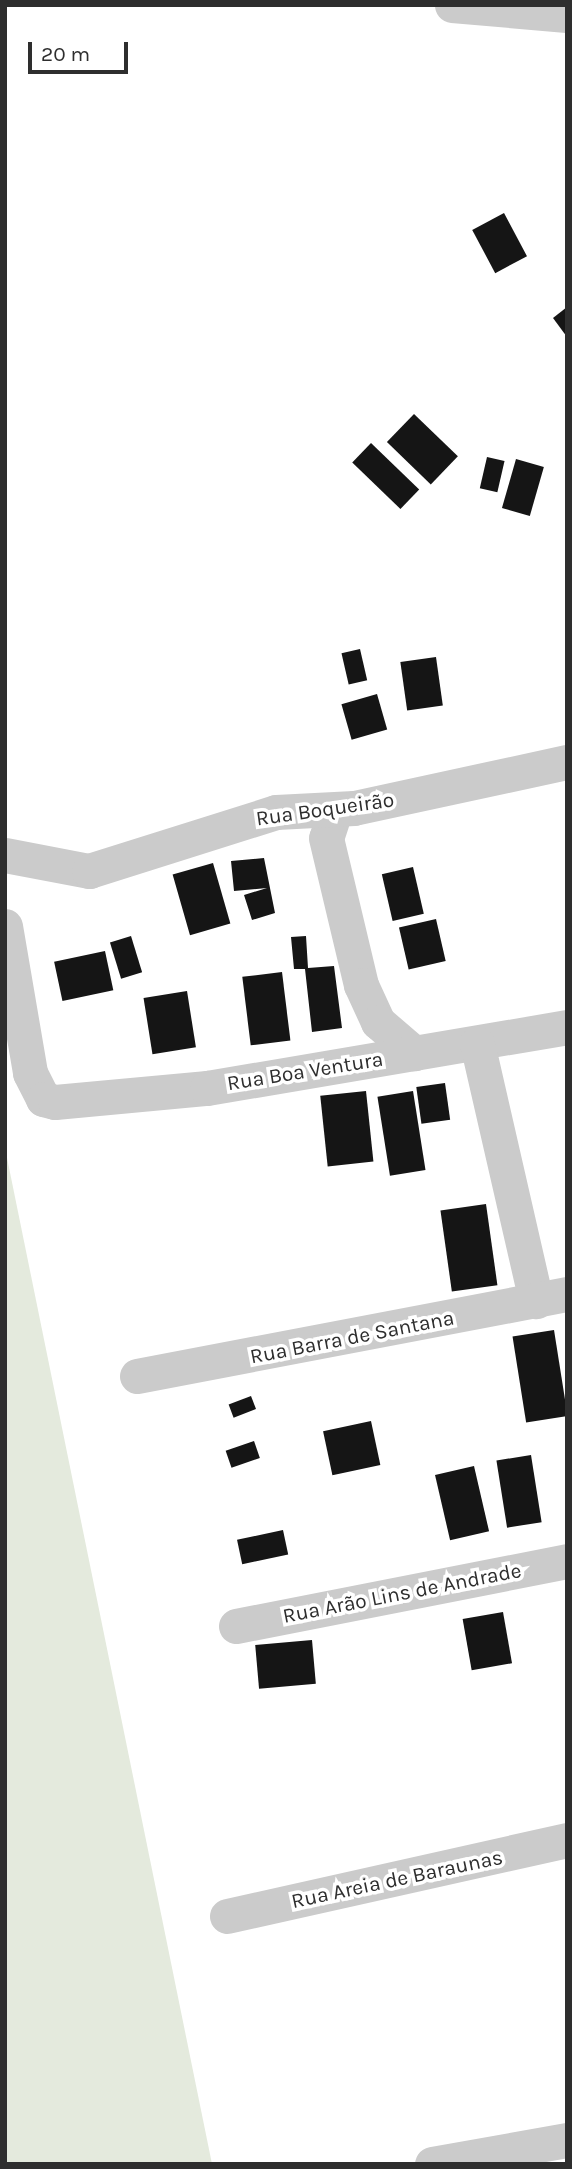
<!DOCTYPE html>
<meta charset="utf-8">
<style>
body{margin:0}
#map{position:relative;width:572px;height:2169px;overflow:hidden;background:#fff;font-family:Karla,sans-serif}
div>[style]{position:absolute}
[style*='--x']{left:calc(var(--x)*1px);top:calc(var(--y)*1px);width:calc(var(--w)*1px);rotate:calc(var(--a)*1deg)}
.green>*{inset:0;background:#e4eadd}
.building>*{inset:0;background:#151515;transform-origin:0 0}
.minor>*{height:35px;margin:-17.5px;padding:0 17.5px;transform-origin:17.5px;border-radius:17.5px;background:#cbcbcb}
span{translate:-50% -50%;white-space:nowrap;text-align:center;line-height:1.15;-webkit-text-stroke:7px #fff;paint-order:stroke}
.street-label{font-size:21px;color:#2e2e2e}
.frame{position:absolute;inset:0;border:7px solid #2e2e2e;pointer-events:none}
.scale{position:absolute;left:28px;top:42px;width:100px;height:32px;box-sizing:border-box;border:4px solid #2e2e2e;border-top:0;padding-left:9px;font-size:21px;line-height:24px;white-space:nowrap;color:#2e2e2e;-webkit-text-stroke:5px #fff;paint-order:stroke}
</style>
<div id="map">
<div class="green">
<i style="clip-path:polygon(5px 1148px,212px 2164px,5px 2164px)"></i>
</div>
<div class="building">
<i style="left:504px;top:213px;width:49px;height:36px;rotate:62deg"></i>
<i style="clip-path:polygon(567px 307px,567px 337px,553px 318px)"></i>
<i style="left:414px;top:414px;width:61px;height:39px;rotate:44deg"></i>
<i style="left:371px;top:443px;width:67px;height:27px;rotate:44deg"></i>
<i style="left:487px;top:457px;width:18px;height:32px;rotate:13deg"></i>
<i style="left:516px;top:459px;width:29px;height:51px;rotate:16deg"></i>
<i style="left:360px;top:649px;width:32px;height:19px;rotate:77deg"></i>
<i style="left:436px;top:657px;width:49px;height:36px;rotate:82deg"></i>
<i style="left:377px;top:694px;width:37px;height:37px;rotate:74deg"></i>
<i style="clip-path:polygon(264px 858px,275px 913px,252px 920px,244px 895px,267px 888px,234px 891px,231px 861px)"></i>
<i style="left:213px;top:863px;width:63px;height:42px;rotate:74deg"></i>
<i style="left:413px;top:867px;width:48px;height:32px;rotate:77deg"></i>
<i style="left:436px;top:919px;width:43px;height:38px;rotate:77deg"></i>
<i style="left:131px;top:936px;width:38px;height:22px;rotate:73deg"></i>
<i style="clip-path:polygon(306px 936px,308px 968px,334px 966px,342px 1028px,312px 1032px,305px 969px,294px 969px,291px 937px)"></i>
<i style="left:105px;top:951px;width:40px;height:52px;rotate:78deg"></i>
<i style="left:282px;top:972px;width:69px;height:40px;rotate:83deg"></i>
<i style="left:187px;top:991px;width:57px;height:44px;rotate:81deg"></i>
<i style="left:445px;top:1083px;width:37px;height:29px;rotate:82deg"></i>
<i style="left:366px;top:1091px;width:71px;height:46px;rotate:84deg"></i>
<i style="left:413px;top:1091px;width:80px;height:36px;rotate:81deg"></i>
<i style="left:486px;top:1204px;width:82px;height:46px;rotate:82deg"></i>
<i style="left:554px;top:1330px;width:87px;height:42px;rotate:81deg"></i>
<i style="left:251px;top:1396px;width:14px;height:24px;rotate:69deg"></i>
<i style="left:371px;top:1421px;width:45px;height:49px;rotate:78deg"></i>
<i style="left:254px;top:1441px;width:18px;height:30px;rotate:71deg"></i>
<i style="left:531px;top:1455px;width:68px;height:35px;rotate:81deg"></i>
<i style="left:474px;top:1466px;width:67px;height:40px;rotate:77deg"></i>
<i style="left:283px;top:1530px;width:25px;height:47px;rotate:78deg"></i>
<i style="left:503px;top:1612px;width:52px;height:41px;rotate:80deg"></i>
<i style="left:312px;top:1640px;width:44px;height:57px;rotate:85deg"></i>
</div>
<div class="minor">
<i style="--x:452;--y:5;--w:115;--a:5"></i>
<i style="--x:335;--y:811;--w:28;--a:108"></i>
<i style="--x:326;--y:838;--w:151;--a:76.6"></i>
<i style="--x:361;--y:985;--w:41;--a:65.3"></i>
<i style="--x:378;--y:1022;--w:48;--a:40.7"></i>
<i style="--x:5;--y:855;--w:86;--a:10.8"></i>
<i style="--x:89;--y:871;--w:196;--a:-17.5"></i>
<i style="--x:276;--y:812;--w:78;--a:-2.9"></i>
<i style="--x:354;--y:808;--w:218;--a:-12.2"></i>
<i style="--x:5;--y:926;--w:149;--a:80.3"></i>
<i style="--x:30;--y:1073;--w:29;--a:63"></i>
<i style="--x:43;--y:1099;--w:12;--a:14"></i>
<i style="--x:55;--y:1102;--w:153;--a:-5.3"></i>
<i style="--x:207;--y:1088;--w:365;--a:-9.6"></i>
<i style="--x:477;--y:1043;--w:265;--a:77.1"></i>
<i style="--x:137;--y:1376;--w:438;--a:-10.8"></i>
<i style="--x:236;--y:1626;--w:337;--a:-11.1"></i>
<i style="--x:227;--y:1916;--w:348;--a:-12.6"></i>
<i style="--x:432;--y:2164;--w:137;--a:-10.1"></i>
</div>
<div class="street-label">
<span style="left:325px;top:809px;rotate:-8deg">Rua Boqueirão</span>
<span style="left:305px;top:1071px;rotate:-9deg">Rua Boa Ventura</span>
<span style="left:352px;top:1337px;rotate:-11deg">Rua Barra de Santana</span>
<span style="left:402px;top:1593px;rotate:-11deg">Rua Arão Lins de Andrade</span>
<span style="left:397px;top:1879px;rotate:-12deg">Rua Areia de Baraunas</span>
</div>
<div class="frame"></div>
<div class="scale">20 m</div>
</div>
